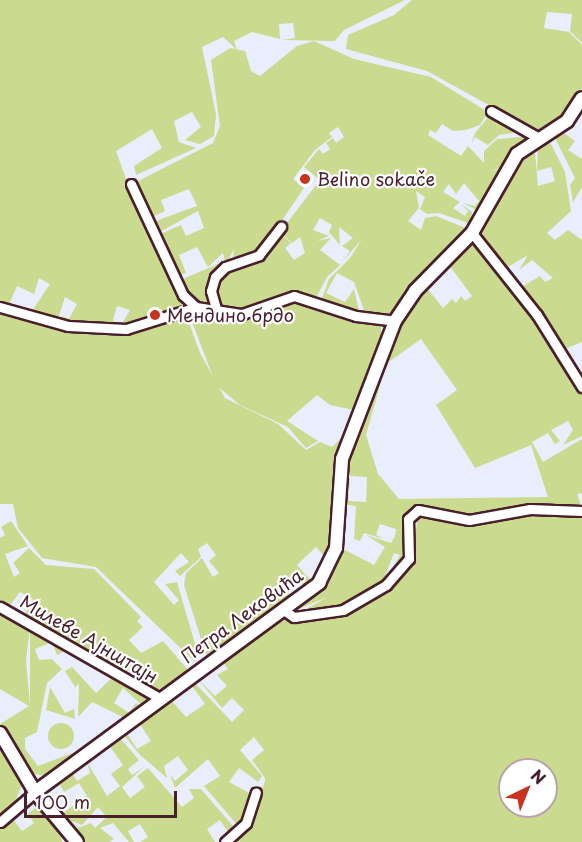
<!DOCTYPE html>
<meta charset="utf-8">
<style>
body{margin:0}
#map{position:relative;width:582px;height:842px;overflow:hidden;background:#e8eefc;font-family:"Playpen Sans",sans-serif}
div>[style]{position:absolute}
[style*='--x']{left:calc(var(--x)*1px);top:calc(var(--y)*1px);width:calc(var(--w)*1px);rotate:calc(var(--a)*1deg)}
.green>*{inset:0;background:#cada8e}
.round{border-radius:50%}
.roads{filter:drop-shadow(2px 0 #4a1f2b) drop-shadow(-2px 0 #4a1f2b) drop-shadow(0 2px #4a1f2b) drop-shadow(0 -2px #4a1f2b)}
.minor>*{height:9px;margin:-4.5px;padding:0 4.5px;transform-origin:4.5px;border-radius:4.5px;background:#fff}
.tertiary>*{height:12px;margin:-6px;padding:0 6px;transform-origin:6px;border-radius:6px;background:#fff}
.dots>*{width:16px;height:16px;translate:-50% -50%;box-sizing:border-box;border:3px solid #fff;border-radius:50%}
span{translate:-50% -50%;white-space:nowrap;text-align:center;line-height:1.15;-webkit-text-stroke:4.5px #fff;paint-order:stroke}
.poi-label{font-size:18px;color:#4a1f2b}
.left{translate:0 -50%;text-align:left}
.street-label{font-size:18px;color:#4a1f2b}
.north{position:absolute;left:498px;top:758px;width:60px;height:60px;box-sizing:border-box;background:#fff;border:2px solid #b7a5aa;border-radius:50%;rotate:43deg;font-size:16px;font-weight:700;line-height:24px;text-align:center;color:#4a1f2b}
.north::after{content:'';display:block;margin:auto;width:21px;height:27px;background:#c8321e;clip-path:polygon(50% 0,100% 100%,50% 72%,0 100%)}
.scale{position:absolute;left:24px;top:791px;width:153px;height:27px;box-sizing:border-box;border:3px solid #4a1f2b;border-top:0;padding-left:8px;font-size:18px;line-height:21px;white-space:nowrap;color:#4a1f2b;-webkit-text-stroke:4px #fff;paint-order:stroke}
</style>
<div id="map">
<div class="green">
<i style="clip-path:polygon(0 0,405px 0,344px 30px,335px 41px,282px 40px,295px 38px,293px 23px,279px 24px,280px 39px,252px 32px,234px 41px,237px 50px,223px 37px,202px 47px,216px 114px,214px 136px,200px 144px,185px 140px,201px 127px,192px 112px,174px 121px,179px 142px,196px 148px,136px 175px,134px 166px,162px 148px,152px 129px,116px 151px,131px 193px,190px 305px,120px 327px,130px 310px,117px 306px,113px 320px,119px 327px,58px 323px,62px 316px,69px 319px,77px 304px,65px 297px,57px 322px,30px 314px,50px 284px,39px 278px,34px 294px,17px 286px,8px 307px,0 305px)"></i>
<i style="clip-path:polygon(412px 0,582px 0,582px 43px,570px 31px,572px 14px,547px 12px,544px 28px,569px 32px,582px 45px,582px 88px,569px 111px,536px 131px,427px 71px,346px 49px,348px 35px,394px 15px)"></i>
<i style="clip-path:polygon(314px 41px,354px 59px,431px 77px,488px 112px,480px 125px,466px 130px,453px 131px,442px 124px,436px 133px,430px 130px,428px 135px,461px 156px,468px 146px,484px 163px,484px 151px,497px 139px,533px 136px,504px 166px,490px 172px,503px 168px,479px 211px,463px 203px,475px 206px,479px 201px,464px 183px,456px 194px,449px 184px,443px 192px,460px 202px,453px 208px,465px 216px,468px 211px,461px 204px,472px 212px,471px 224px,439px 213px,427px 214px,420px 209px,425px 197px,416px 191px,419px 208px,408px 221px,421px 230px,425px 218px,436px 216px,468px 229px,392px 313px,366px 316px,354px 282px,337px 273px,326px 293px,345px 302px,354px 289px,360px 315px,321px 301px,329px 279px,350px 258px,362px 239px,341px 263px,350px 251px,342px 246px,353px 238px,339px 227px,340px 245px,329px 232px,332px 225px,320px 218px,313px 230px,329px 236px,317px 241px,331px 238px,320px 250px,340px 265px,327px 277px,315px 300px,289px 294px,236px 313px,220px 308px,213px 295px,225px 269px,258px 257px,280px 233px,291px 243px,285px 248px,294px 260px,305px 253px,300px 237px,292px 243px,280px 232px,320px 180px,304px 167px,319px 149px,323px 154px,330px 149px,326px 143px,333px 138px,336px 143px,344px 137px,338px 127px,329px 133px,332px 137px,315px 150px,293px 179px,304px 188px,264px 247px,254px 257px,233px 262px,234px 249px,227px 262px,212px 278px,213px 307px,195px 302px,178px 281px,225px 261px,223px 253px,208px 267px,197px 247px,179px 255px,186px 273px,176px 277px,156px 236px,181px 225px,186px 236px,204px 228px,198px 211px,156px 234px,150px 223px,197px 206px,189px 189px,161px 200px,165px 211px,148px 219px,134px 183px,213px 143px,220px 126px,211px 60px,230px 48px,245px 51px,251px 71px,260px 76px,297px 46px)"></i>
<i style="clip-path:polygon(490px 115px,526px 131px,499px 135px,488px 145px,475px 137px,471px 144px,475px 133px)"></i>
<i style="clip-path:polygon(561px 131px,575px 141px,568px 150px,582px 159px,582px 187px,573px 202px,570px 185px,575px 178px,554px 136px)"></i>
<i style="clip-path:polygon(549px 140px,565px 172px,571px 211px,547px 233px,555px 240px,568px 230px,582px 240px,582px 342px,565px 349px,511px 276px,523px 286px,540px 276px,545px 282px,553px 278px,532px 260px,519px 270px,528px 255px,506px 268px,481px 232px,521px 158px,535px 153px,538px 186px,555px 181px,551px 167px,537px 171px,538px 146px)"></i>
<i style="clip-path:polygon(474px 241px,525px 303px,582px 391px,582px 436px,563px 445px,573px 430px,568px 421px,551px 430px,560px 441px,555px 444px,548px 433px,532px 442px,543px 462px,582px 439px,582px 493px,577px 494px,582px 508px,475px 515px,418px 507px,408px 513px,410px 548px,402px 537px,408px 555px,386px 579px,400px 555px,394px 553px,381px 586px,346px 607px,297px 615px,327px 597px,294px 611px,328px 580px,343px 549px,374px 565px,385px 547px,366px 535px,391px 543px,395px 536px,396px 529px,380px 524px,376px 535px,384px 539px,364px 533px,360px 541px,354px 539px,356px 506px,343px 504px,343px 478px,350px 478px,348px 501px,366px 502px,367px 477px,350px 476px,346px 463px,382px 362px,386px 364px,366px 435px,378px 474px,399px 499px,548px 497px,531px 445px,475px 468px,436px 405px,457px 390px,421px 339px,390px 361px,384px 358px,408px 307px,426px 287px,443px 308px,452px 299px,456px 303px,461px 296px,465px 301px,472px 296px,449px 265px)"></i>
<i style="clip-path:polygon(291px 299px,381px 321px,381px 336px,354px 410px,330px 405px,317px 395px,287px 421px,318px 441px,306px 448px,288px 427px,240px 405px,216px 385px,191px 319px,200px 311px,240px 318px)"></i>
<i style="clip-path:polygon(0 310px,71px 329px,131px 331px,192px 311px,188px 320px,200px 353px,225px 398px,278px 424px,306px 450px,320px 442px,332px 447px,346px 433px,338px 453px,328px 560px,316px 547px,297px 565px,313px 583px,306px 590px,297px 573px,283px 581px,292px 601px,206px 655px,184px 585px,186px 573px,202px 558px,213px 577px,219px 573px,209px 561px,216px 555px,207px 543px,198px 549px,201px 557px,180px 576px,175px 571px,189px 562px,181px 553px,154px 582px,174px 605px,179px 600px,165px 584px,177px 582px,198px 654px,195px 662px,96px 567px,42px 558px,18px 528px,13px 504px,0 504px)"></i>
<i style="clip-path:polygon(evenodd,525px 513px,582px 516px,582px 842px,230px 842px,254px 812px,265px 781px,265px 778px,252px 760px,264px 750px,254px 737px,240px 750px,262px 776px,258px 782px,239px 768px,229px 782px,253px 795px,250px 811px,238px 826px,204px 786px,220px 776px,208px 759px,175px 788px,170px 774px,175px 781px,188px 770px,178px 756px,164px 766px,167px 778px,140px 755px,123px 734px,135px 725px,128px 735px,137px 749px,151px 741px,139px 723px,170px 699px,186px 717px,205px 704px,192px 686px,171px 698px,192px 680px,232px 722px,244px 710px,232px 698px,222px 708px,197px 678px,215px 696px,227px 686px,217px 675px,228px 669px,222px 661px,276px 622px,353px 608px,412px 559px,418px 516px,476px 525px,525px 513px,510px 770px,546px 770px,546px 806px,510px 806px,510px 770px)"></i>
<i style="clip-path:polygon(11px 521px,28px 546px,5px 554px,14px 577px,20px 573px,13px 563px,29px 548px,46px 565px,94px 569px,141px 617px,137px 621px,143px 627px,129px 640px,141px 653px,163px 641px,188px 670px,157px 693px,134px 679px,144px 666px,137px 659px,125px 674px,24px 616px,33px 599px,20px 592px,8px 608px,0 604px,0 538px,5px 535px,1px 527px)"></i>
<i style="clip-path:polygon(0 609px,30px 627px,26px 660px,30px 706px,30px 626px,67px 650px,57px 655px,52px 642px,35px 649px,39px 660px,52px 659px,62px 669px,47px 683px,37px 732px,25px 738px,25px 749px,38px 766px,86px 748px,45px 776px,30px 773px,0 724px,29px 706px,0 689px)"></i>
<i style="clip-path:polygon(72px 667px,96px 693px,116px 674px,153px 699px,144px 707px,123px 688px,114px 703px,129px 713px,136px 703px,143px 707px,127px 719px,92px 702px,78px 717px,79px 684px,75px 687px,65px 671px)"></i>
<i style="clip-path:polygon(50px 687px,65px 713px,74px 709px,75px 719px,46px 710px)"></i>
<i class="round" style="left:48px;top:723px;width:26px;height:26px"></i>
<i style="clip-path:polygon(119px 737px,139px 760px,128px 769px,132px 775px,144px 767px,122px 787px,130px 798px,145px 787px,137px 776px,148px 768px,182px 807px,194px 798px,189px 789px,201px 789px,232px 825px,232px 833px,218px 842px,229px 833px,220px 820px,207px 829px,215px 842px,140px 842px,148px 837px,140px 824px,128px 831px,134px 842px,129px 842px,113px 823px,100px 828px,114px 839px,109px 842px,81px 842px,55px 811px,78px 828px,91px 823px,95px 828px,107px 817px,98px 807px,82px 825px,71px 821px,63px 813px,87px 796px,79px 783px,64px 792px,60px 785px,72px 773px,77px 781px,90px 773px,87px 762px,107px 796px,120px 786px,111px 774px,123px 765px,109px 745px)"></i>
<i style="clip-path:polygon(0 742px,22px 784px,14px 805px,0 819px)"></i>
<i style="clip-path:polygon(26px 803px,26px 811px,13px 819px,22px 831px,34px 823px,28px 814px,38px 806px,61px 831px,62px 842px,0 842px,0 825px)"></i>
</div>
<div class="roads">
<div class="minor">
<i style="--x:491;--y:111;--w:55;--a:29.4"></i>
<i style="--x:131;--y:184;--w:123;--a:64.9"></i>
<i style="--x:183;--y:295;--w:18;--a:43"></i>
<i style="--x:472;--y:233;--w:105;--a:51.6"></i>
<i style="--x:537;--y:315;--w:85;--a:58"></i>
<i style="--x:0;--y:307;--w:71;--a:15.6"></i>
<i style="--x:68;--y:326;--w:58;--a:3"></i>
<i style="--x:126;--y:329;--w:73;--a:-17.4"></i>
<i style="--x:196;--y:307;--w:47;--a:8.7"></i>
<i style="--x:242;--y:314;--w:55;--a:-19.1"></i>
<i style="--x:294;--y:296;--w:65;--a:17.9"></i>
<i style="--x:356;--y:316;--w:39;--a:7"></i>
<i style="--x:217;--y:312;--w:22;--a:-106"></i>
<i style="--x:211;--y:291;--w:15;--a:-74"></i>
<i style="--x:215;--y:277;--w:14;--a:-45"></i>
<i style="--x:225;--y:267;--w:36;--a:-19"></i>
<i style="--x:259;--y:255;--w:36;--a:-52"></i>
<i style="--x:0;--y:607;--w:185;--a:29.7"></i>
<i style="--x:285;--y:611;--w:11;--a:34"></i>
<i style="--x:294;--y:617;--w:49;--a:-8.1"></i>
<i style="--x:343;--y:610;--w:50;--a:-30.2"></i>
<i style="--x:386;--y:585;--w:35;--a:-49"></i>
<i style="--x:409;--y:559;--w:40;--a:-91.4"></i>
<i style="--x:408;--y:519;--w:13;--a:-42"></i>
<i style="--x:418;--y:510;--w:52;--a:11.1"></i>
<i style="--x:469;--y:520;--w:62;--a:-10.2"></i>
<i style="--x:530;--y:509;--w:52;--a:2.2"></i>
<i style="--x:0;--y:822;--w:46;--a:-40.6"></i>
<i style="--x:225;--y:842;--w:28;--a:-42"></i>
<i style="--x:246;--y:823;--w:32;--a:-72"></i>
</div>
<div class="tertiary">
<i style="--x:0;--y:733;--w:69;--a:59.3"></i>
<i style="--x:35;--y:792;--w:65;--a:50"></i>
<i style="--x:35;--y:792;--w:353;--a:-36.3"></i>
<i style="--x:319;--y:583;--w:39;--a:-64"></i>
<i style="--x:336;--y:548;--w:89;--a:-86.1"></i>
<i style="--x:342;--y:459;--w:148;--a:-69"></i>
<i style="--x:395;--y:321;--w:36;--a:-56"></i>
<i style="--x:415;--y:291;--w:81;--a:-45.5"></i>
<i style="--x:472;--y:233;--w:91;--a:-60.3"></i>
<i style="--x:517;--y:154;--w:60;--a:-33.4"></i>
<i style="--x:567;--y:121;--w:27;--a:-57"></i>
</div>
</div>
<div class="dots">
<i style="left:305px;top:179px;background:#c8321e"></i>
<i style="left:155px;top:315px;background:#c8321e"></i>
</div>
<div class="poi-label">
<span class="left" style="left:317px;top:179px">Belino sokače</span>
<span class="left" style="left:167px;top:315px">Мендино брдо</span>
</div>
<div class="street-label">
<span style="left:242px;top:616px;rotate:-36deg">Петра Лековића</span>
<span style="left:89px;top:639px;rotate:30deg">Милеве Ајнштајн</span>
</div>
<div class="north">N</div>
<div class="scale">100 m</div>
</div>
